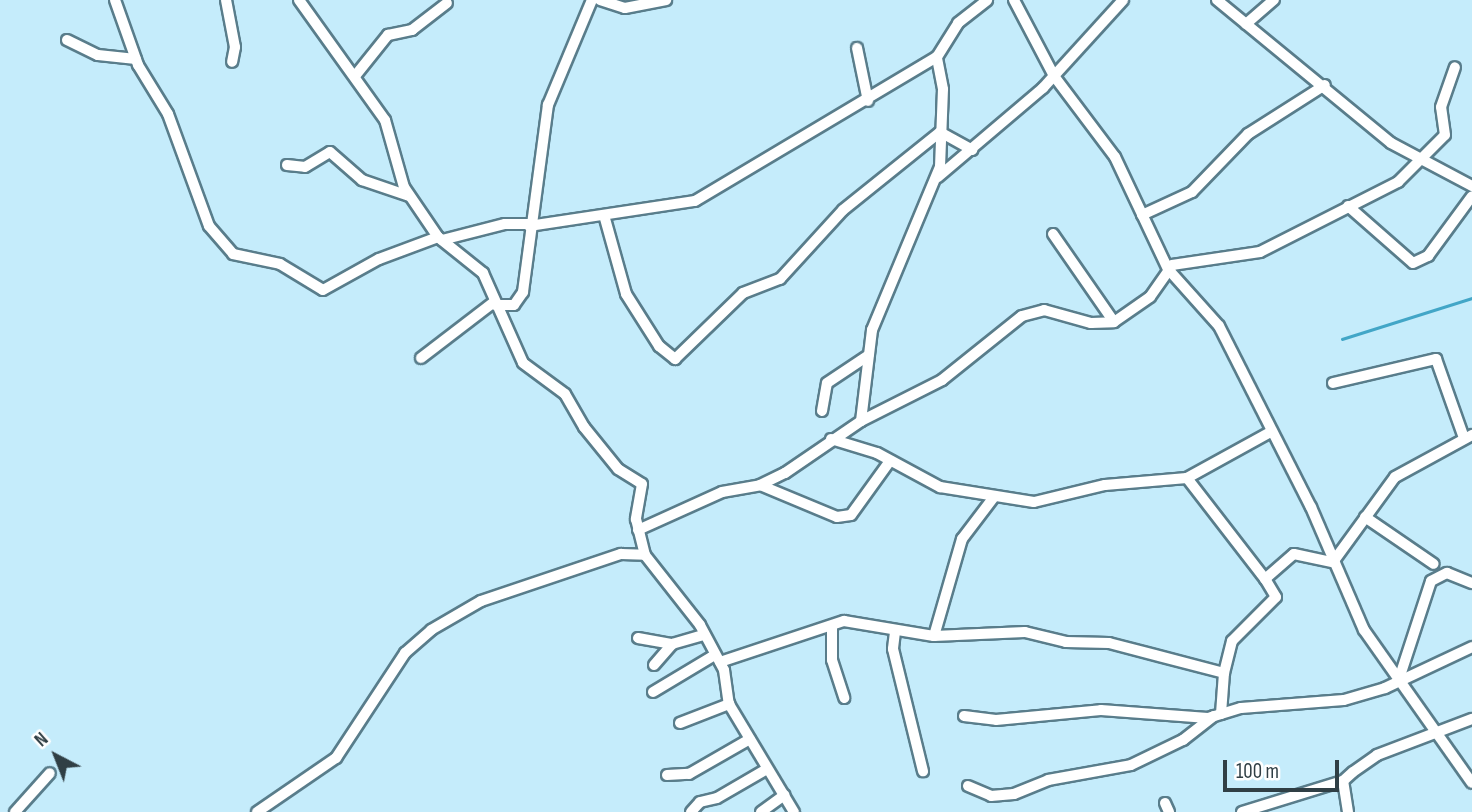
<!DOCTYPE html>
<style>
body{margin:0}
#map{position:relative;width:1472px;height:812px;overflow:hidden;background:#c5ecfb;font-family:"Sofia Sans Condensed",sans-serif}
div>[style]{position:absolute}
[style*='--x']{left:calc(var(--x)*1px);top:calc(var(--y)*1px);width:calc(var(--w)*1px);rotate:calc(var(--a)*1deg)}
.stream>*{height:2.5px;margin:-1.25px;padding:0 1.25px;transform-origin:1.25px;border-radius:1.25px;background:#42a6c7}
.roads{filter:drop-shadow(2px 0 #597d8b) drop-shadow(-2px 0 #597d8b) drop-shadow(0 2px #597d8b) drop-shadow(0 -2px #597d8b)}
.minor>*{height:10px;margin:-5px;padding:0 5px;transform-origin:5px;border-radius:5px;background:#fff}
span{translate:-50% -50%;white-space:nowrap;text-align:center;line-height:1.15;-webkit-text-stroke:5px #fff;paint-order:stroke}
.north{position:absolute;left:21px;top:721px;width:70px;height:70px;-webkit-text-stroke:5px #fff;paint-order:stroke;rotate:318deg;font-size:19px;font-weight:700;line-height:28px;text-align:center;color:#303f45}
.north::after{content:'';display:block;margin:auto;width:24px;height:32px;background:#303f45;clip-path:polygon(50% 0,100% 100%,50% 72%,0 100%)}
.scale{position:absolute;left:1223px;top:760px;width:116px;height:32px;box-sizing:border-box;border:4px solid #303f45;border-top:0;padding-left:9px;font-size:21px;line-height:24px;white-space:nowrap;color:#303f45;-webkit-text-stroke:5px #fff;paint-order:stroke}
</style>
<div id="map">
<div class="stream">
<i style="--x:1342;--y:339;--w:136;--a:-17.5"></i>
</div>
<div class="roads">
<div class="minor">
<i style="--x:115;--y:0;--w:69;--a:70.5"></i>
<i style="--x:138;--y:65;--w:57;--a:58.5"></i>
<i style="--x:168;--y:114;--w:119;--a:69.9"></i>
<i style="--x:209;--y:226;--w:37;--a:49"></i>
<i style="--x:233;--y:254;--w:48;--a:12"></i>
<i style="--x:280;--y:264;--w:50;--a:31.2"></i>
<i style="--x:323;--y:290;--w:64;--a:-29"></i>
<i style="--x:379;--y:259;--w:63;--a:-20.4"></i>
<i style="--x:438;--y:237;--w:58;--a:38.7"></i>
<i style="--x:483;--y:273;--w:98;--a:66"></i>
<i style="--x:523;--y:363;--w:52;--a:36.4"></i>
<i style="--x:565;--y:394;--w:38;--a:60"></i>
<i style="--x:584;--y:427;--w:54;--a:51"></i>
<i style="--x:618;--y:469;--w:28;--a:32"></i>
<i style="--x:642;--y:484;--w:36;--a:100"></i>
<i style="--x:636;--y:519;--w:37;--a:76"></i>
<i style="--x:645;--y:555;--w:89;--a:51.8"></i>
<i style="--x:700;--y:625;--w:51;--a:61.9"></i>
<i style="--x:724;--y:670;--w:34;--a:82"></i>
<i style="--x:729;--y:704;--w:126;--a:59"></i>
<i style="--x:226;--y:0;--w:48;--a:79.2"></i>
<i style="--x:235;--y:47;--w:15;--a:101"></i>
<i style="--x:299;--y:0;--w:148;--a:54.4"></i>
<i style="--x:385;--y:120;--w:70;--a:74.2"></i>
<i style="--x:404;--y:187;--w:60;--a:55.8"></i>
<i style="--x:600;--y:0;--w:26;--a:18"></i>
<i style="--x:625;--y:8;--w:42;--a:-11"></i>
<i style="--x:1014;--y:0;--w:86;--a:62.2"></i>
<i style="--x:1054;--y:76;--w:101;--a:53"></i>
<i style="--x:1115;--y:157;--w:124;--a:64.7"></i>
<i style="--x:1168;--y:269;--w:76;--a:48.2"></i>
<i style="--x:1219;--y:326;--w:203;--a:63.1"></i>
<i style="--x:1311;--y:507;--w:134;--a:66.7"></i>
<i style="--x:1364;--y:630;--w:187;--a:54.8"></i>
<i style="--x:1217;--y:0;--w:225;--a:39.4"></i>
<i style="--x:1391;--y:143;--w:92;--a:28"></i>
<i style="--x:1246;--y:24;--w:37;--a:-41"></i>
<i style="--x:67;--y:40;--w:34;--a:26"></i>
<i style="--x:98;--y:55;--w:38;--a:6"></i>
<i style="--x:857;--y:48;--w:54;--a:78.3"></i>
<i style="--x:355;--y:76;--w:53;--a:-51.2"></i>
<i style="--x:388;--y:35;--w:25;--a:-12"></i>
<i style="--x:412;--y:30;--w:44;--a:-37.6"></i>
<i style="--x:940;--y:132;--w:37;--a:29"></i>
<i style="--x:287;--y:165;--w:18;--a:6"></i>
<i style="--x:305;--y:167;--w:29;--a:-31"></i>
<i style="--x:330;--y:152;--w:43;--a:41.2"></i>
<i style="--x:362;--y:180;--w:50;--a:18.8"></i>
<i style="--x:938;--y:177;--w:138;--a:-40.3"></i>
<i style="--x:1043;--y:88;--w:119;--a:-47.7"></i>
<i style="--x:1348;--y:206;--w:86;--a:41.2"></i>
<i style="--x:1413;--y:263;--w:17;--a:-25"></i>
<i style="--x:1428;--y:256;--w:74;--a:-53.7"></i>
<i style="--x:604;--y:215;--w:82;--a:74.4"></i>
<i style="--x:626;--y:294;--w:62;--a:57.6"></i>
<i style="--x:659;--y:346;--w:21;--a:39"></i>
<i style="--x:675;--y:359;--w:95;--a:-44.1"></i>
<i style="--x:743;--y:293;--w:40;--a:-21"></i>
<i style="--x:780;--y:279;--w:93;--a:-47.6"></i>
<i style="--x:843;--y:210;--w:124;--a:-38.8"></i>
<i style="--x:1142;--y:215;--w:55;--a:-24.7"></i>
<i style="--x:1192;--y:192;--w:81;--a:-46"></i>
<i style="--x:1248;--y:134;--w:91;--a:-32.5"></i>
<i style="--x:529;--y:226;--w:168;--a:-8.6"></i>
<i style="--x:695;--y:201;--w:282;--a:-30.8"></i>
<i style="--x:937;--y:57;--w:40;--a:-58"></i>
<i style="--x:958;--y:23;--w:37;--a:-38"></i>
<i style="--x:1053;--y:234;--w:107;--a:55.3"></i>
<i style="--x:442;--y:240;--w:65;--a:-14.3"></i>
<i style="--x:505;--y:224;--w:24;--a:0"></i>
<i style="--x:495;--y:305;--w:19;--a:0"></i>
<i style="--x:514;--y:305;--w:16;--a:-55"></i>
<i style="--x:523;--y:292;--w:189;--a:-82.4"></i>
<i style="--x:548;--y:105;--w:114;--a:-67.3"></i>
<i style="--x:421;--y:358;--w:92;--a:-37.5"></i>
<i style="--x:1333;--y:383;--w:106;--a:-13.1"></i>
<i style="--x:1436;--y:359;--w:84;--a:70.5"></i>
<i style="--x:822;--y:411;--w:28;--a:-80"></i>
<i style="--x:827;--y:383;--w:50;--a:-33.7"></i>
<i style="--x:861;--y:421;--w:92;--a:-83.1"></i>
<i style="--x:872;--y:330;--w:177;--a:-67.4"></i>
<i style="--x:940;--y:167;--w:78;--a:-87.8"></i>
<i style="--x:943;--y:89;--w:33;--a:-101"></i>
<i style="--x:831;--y:439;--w:48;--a:16.9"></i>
<i style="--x:877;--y:453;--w:72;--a:28.4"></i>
<i style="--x:940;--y:487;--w:95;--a:9.1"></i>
<i style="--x:1034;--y:502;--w:73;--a:-13.5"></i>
<i style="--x:1105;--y:485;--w:82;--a:-4.9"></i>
<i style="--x:1187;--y:478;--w:94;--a:-28.8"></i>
<i style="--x:1187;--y:478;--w:128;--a:52.3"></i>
<i style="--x:1265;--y:579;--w:38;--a:-41"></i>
<i style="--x:1294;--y:554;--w:40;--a:12"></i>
<i style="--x:1333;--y:562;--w:105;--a:-53.9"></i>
<i style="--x:1395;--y:477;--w:88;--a:-28.6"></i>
<i style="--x:760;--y:485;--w:83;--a:22.6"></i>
<i style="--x:837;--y:517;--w:14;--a:-8"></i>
<i style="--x:851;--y:515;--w:67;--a:-54.2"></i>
<i style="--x:1365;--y:517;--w:83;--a:34.3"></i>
<i style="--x:638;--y:530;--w:92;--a:-24.3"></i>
<i style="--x:722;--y:492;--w:39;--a:-10"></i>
<i style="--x:760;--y:485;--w:28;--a:-26"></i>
<i style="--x:785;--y:473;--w:92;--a:-34.4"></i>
<i style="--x:861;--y:421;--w:91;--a:-26.8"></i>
<i style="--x:942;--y:380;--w:102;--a:-38.7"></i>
<i style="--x:1022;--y:316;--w:23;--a:-15"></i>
<i style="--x:1044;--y:310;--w:49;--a:15.5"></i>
<i style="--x:1091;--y:323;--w:23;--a:-2"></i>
<i style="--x:1114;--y:322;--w:44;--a:-34.8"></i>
<i style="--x:1150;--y:297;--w:39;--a:-55"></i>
<i style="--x:1172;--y:265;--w:89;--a:-8.4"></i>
<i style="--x:1260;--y:252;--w:155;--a:-26.9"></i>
<i style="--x:1398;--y:182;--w:66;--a:-45"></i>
<i style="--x:1445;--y:135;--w:28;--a:-98"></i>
<i style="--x:1441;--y:107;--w:42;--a:-70.7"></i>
<i style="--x:832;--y:627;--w:33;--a:90"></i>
<i style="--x:832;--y:660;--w:40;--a:72"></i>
<i style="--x:895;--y:632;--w:17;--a:97"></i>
<i style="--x:893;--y:649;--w:126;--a:76.2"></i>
<i style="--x:934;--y:636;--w:101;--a:-73.9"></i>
<i style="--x:962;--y:539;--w:53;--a:-52.7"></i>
<i style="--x:638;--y:638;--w:35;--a:10"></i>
<i style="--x:672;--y:644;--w:33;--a:-16"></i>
<i style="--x:720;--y:662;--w:131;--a:-18.3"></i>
<i style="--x:844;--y:621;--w:91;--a:9.5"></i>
<i style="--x:934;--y:636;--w:91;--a:-2.5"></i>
<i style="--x:1025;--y:632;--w:42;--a:13.7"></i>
<i style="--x:1066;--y:642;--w:43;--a:1.3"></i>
<i style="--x:1109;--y:643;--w:119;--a:14.6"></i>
<i style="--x:1224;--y:673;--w:41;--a:94.2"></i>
<i style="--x:654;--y:665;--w:28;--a:-49"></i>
<i style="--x:1224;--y:673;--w:33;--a:-76"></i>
<i style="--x:1232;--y:641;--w:62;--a:-45"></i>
<i style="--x:1276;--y:597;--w:21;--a:-121"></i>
<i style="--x:1398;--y:682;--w:106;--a:-71.9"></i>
<i style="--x:1431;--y:581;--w:18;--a:-27"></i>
<i style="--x:1447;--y:573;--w:27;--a:22"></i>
<i style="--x:653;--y:692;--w:70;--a:-31"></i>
<i style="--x:964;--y:716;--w:32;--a:7"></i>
<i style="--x:996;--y:720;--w:105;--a:-5.4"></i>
<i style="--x:1101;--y:710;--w:107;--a:4.3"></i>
<i style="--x:1208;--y:718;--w:34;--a:-17"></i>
<i style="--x:1241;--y:708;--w:103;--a:-4.4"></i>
<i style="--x:1344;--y:700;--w:43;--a:-16.3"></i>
<i style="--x:1385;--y:688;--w:96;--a:-25.2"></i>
<i style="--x:680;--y:723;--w:53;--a:-21.2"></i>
<i style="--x:667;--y:775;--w:22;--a:-3"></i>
<i style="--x:689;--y:774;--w:70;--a:-29.8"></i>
<i style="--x:968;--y:786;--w:25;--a:23"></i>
<i style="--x:991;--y:796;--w:23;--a:-5"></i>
<i style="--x:1014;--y:794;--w:37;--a:-22"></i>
<i style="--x:1048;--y:780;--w:84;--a:-10.2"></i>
<i style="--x:1131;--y:765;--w:58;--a:-25.7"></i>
<i style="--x:1183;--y:740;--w:39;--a:-38"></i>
<i style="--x:1165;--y:803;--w:10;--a:66"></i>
<i style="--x:15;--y:812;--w:52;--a:-48.1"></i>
<i style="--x:257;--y:812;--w:96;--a:-34.4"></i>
<i style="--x:336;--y:758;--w:126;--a:-56.7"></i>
<i style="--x:405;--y:653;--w:35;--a:-41"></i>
<i style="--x:431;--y:630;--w:58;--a:-30.1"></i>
<i style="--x:481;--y:601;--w:148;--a:-18.6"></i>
<i style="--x:621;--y:554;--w:24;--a:2"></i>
<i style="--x:691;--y:812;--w:13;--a:-48"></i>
<i style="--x:700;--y:802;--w:17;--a:-13"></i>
<i style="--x:717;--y:798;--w:58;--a:-30.1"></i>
<i style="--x:761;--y:812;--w:29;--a:-36"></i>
<i style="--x:1242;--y:812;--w:106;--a:-17.1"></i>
<i style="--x:1348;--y:812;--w:31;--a:-99"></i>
<i style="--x:1343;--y:781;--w:13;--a:-42"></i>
<i style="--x:1353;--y:772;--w:29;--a:-35"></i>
<i style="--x:1377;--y:755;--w:102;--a:-20.8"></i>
</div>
</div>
<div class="north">N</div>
<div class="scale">100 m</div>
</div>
